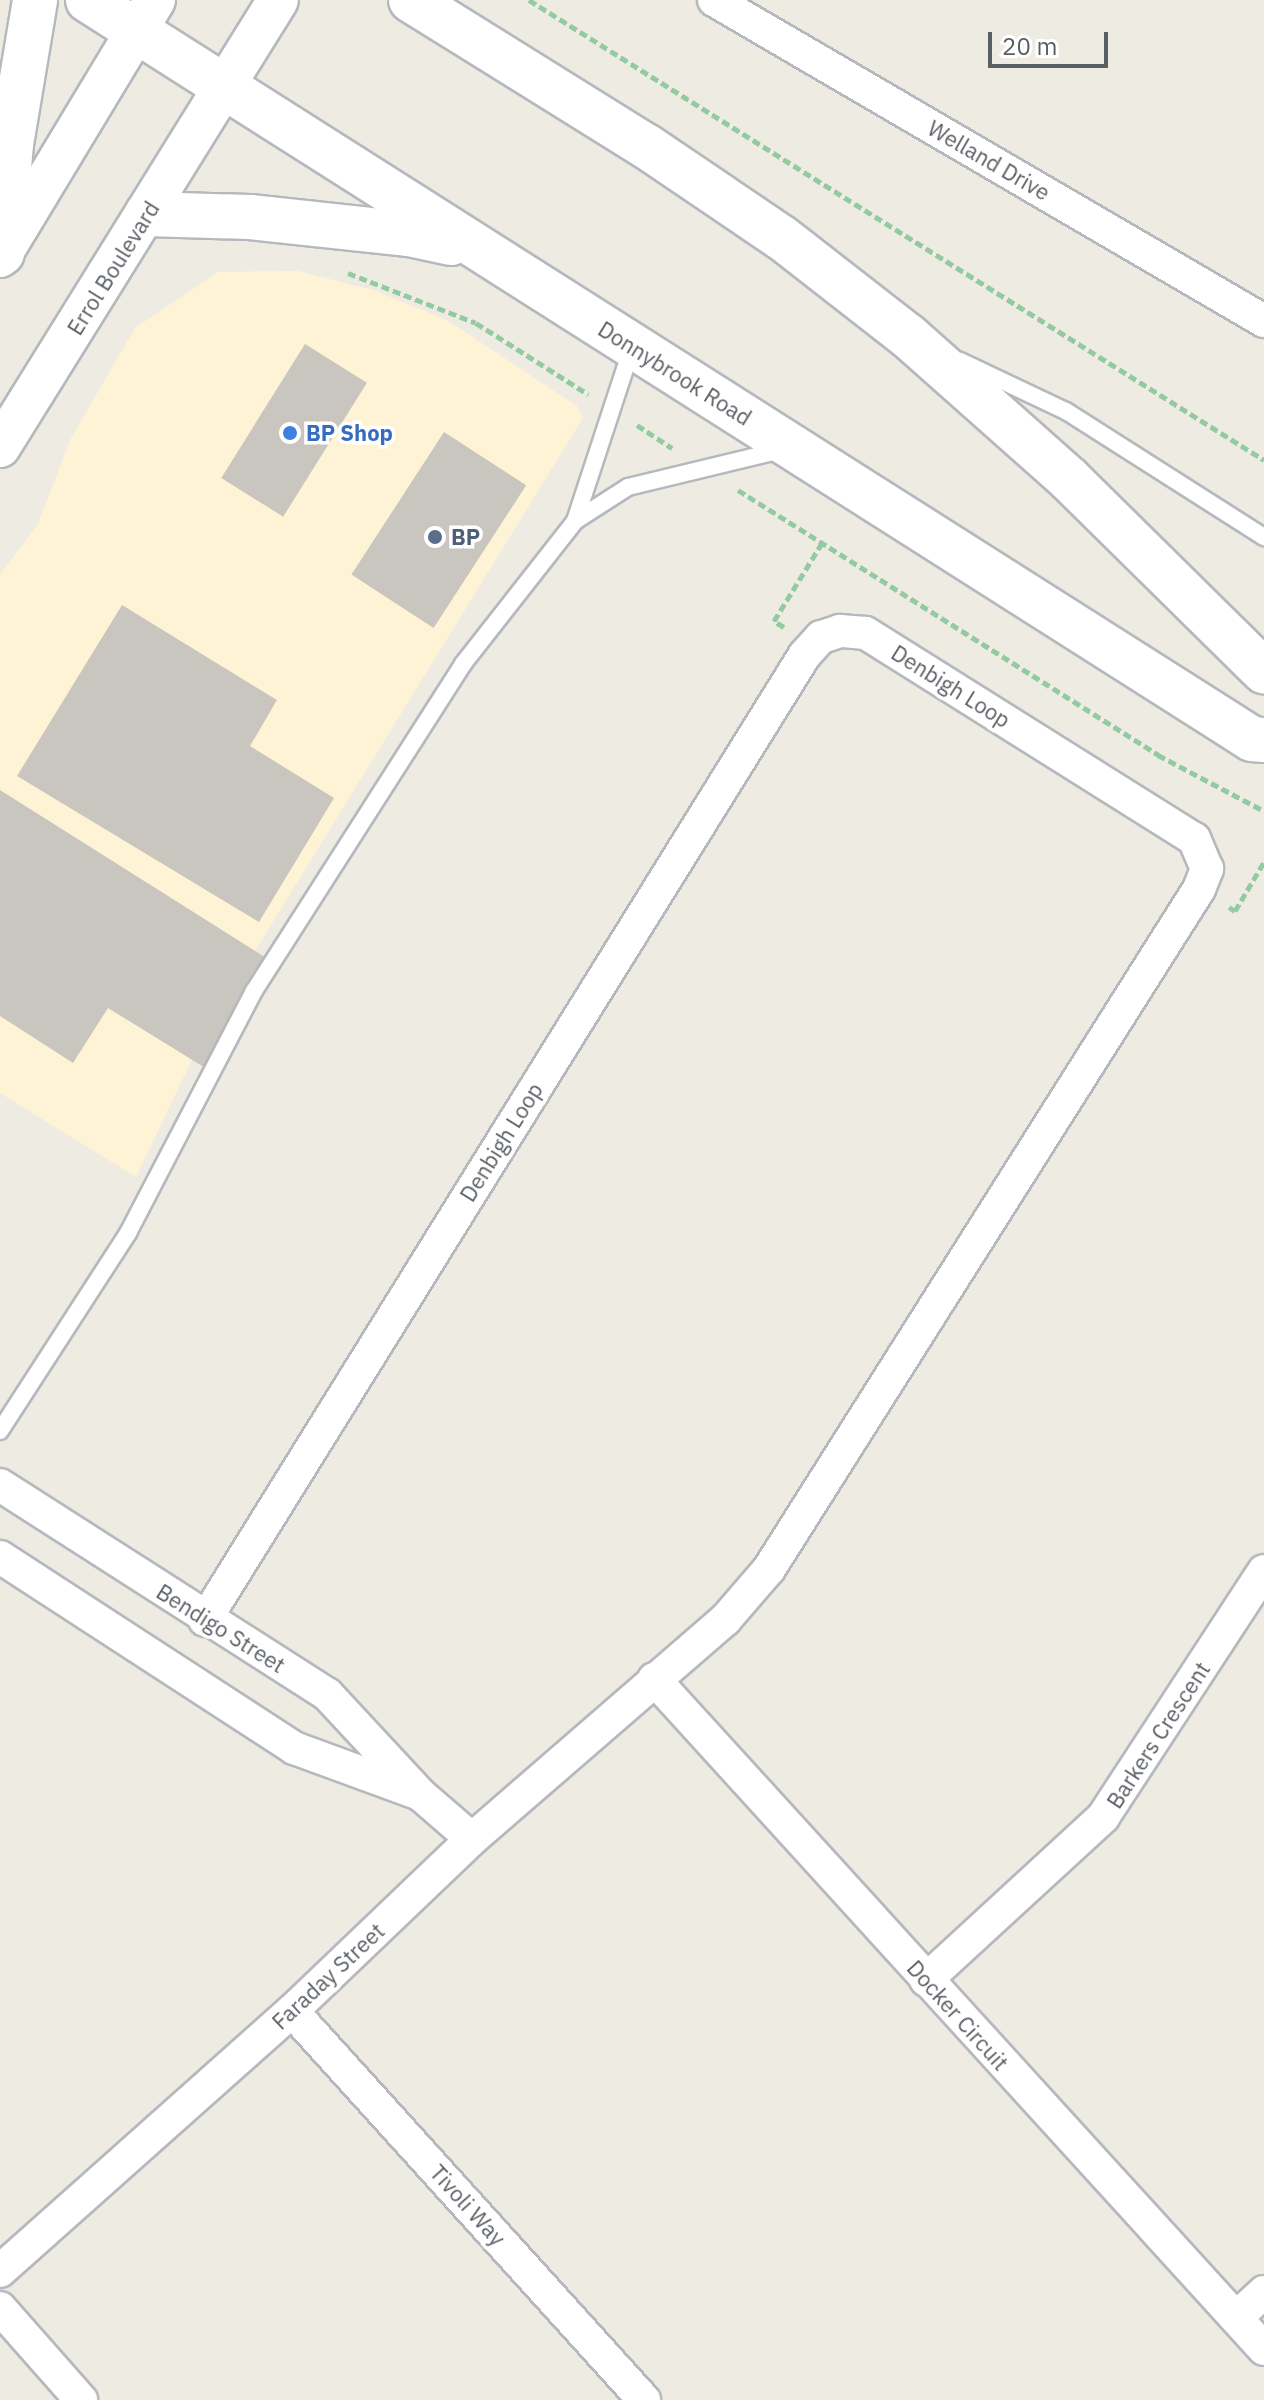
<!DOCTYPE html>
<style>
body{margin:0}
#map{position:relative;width:1264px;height:2400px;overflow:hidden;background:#eeebe2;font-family:"IBM Plex Sans",sans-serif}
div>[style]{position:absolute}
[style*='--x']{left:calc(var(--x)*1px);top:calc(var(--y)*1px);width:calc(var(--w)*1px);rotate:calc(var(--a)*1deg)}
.commercial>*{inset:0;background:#fff3d6}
.building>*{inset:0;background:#c9c5bf;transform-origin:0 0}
.path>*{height:5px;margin-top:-2.5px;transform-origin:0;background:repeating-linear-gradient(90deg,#94caa1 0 8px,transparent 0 12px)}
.roads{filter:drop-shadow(2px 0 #b5b9bd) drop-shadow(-2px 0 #b5b9bd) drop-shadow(0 2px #b5b9bd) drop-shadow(0 -2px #b5b9bd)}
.service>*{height:16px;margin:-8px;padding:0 8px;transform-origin:8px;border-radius:8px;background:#fff}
.minor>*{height:32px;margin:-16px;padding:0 16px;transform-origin:16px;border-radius:16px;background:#fff}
.tertiary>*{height:40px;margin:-20px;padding:0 20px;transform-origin:20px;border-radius:20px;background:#fff}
.secondary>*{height:44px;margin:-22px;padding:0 22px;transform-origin:22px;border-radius:22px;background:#fff}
.dots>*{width:22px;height:22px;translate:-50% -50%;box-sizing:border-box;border:4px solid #fff;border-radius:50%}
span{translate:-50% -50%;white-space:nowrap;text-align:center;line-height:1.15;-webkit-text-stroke:7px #fff;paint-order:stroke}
.street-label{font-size:22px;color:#5a5f64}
.shop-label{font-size:22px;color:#366cbe;font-weight:700}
.left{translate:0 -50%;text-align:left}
.service-label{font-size:22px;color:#4e5e75;font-weight:700}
.scale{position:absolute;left:988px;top:32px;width:120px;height:36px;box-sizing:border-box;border:4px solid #5a5f64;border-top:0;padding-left:10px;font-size:24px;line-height:28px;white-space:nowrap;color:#5a5f64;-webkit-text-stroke:6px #fff;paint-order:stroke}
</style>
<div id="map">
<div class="commercial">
<i style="clip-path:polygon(298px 271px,373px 290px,447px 320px,577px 406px,583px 418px,205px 1032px,136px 1177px,0 1093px,0 574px,38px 524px,70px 440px,135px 328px,218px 272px)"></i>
</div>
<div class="building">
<i style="left:305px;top:344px;width:73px;height:158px;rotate:32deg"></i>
<i style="left:444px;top:432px;width:98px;height:170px;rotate:33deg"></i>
<i style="clip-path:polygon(122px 605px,277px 700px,250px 746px,334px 798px,259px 922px,17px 776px)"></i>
<i style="clip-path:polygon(0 790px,271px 961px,207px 1069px,108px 1008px,73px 1063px,0 1016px)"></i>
</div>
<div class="path">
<i style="--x:529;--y:0;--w:867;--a:32.04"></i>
<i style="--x:348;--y:273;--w:137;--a:21.3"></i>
<i style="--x:476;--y:323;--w:133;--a:32.4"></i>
<i style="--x:637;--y:425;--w:42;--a:33.3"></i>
<i style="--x:738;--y:490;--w:497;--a:32.2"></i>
<i style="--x:1158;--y:755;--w:120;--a:27.8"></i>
<i style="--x:784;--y:627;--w:12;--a:-149"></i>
<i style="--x:774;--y:621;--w:92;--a:-58.4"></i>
<i style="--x:1229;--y:907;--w:7;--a:34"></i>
<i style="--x:1235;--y:911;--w:57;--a:-59.4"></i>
</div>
<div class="roads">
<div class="service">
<i style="--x:960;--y:361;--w:117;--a:25.3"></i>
<i style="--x:1066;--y:411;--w:235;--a:32.5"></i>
<i style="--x:575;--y:521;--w:182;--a:-71.8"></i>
<i style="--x:0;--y:1431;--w:236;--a:-57.1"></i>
<i style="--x:128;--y:1233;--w:273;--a:-62.5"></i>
<i style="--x:254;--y:991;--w:388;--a:-57.4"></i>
<i style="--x:463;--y:664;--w:182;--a:-51.9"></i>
<i style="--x:575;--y:521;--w:63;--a:-32.7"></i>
<i style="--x:628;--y:487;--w:162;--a:-13.6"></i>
</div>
<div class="minor">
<i style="--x:714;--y:0;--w:637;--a:30.27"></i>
<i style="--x:0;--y:1485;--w:388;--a:32.6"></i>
<i style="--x:327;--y:1694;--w:138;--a:47.1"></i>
<i style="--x:421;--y:1795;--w:67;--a:40.8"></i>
<i style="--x:0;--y:1557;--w:351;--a:33"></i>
<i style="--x:294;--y:1748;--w:128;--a:20.1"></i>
<i style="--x:654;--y:1679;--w:906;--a:47.68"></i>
<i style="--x:926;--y:1980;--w:241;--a:-42.6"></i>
<i style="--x:1103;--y:1817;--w:294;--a:-56.8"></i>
<i style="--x:292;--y:2011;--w:525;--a:47.86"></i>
<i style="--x:0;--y:2271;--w:391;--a:-41.7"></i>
<i style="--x:292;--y:2011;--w:249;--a:-43.7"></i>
<i style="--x:472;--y:1839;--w:335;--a:-40.9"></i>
<i style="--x:725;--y:1620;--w:67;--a:-49.2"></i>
<i style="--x:769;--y:1569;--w:805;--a:-57.69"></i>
<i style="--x:1199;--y:889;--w:22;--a:-68"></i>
<i style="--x:1207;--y:869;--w:33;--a:-113"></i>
<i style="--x:1194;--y:839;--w:388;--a:-147.9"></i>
<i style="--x:865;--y:633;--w:25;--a:-175"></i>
<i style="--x:840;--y:631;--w:20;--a:162"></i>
<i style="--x:821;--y:637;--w:25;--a:132"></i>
<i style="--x:804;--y:656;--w:1135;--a:121.86"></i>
<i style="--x:0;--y:2308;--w:123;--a:48.6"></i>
<i style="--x:1236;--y:2318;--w:38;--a:-43"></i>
</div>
<div class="tertiary">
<i style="--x:0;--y:257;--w:300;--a:-58.9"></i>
<i style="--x:0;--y:447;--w:526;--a:-58.12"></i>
</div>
<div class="secondary">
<i style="--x:88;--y:0;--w:1379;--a:32.41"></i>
<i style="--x:1252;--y:739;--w:12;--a:5"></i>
<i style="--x:411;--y:0;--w:277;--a:31.9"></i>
<i style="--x:646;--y:146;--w:164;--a:34.1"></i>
<i style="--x:782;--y:238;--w:160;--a:37.9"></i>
<i style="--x:908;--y:336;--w:215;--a:41.6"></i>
<i style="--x:1069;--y:479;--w:274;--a:44.6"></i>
<i style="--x:147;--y:214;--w:103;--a:1.7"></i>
<i style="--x:250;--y:217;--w:160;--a:6.1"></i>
<i style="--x:409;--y:234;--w:43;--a:12.1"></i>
<i style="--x:2;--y:253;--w:109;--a:-85.3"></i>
<i style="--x:11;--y:144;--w:146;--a:-80.5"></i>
</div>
</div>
<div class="dots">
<i style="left:290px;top:433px;background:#3f7fe0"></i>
<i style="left:435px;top:537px;background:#5c6f8a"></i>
</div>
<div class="street-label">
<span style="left:989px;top:160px;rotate:30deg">Welland Drive</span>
<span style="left:113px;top:268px;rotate:-58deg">Errol Boulevard</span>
<span style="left:675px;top:373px;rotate:32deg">Donnybrook Road</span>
<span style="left:951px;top:686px;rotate:32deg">Denbigh Loop</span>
<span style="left:501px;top:1142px;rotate:-58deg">Denbigh Loop</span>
<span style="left:221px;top:1628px;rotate:32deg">Bendigo Street</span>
<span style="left:1158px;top:1735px;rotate:-57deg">Barkers Crescent</span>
<span style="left:328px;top:1976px;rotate:-43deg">Faraday Street</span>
<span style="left:958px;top:2015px;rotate:48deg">Docker Circuit</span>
<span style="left:468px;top:2205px;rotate:48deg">Tivoli Way</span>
</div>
<div class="shop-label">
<span class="left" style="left:306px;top:433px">BP Shop</span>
</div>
<div class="service-label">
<span class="left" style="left:451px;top:537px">BP</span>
</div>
<div class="scale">20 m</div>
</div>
